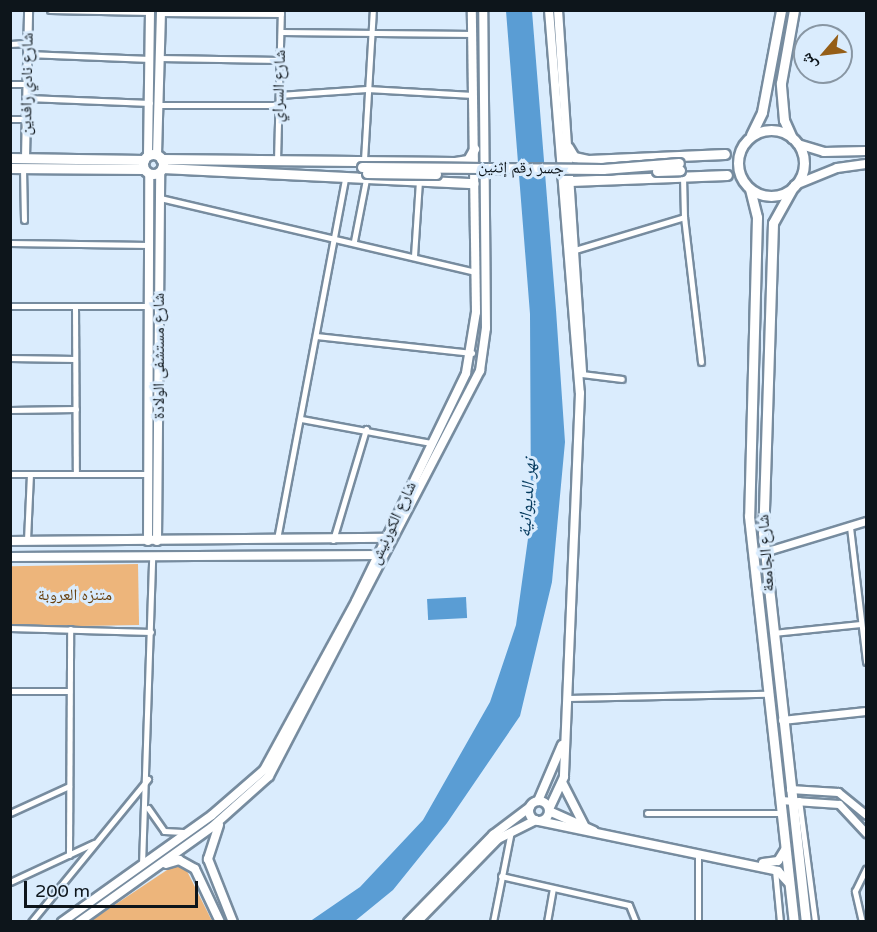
<!DOCTYPE html>
<meta charset="utf-8">
<style>
body{margin:0}
#map{position:relative;width:877px;height:932px;overflow:hidden;background:#daecfd;font-family:"Varela Round","Noto Naskh Arabic",sans-serif}
div>[style]{position:absolute}
[style*='--x']{left:calc(var(--x)*1px);top:calc(var(--y)*1px);width:calc(var(--w)*1px);rotate:calc(var(--a)*1deg)}
.green>*{inset:0;background:#edb57b;transform-origin:0 0}
.water>*{inset:0;background:#5a9dd4;transform-origin:0 0}
.roads{filter:drop-shadow(2px 0 #778c9f) drop-shadow(-2px 0 #778c9f) drop-shadow(0 2px #778c9f) drop-shadow(0 -2px #778c9f)}
.minor>*{height:5px;margin:-2.5px;padding:0 2.5px;transform-origin:2.5px;border-radius:2.5px;background:#fff}
.tertiary>*{height:7px;margin:-3.5px;padding:0 3.5px;transform-origin:3.5px;border-radius:3.5px;background:#fff}
.secondary>*{height:8px;margin:-4px;padding:0 4px;transform-origin:4px;border-radius:4px;background:#fff}
.secondary>.ring{margin:-4px;padding:0;box-sizing:content-box;background:none;border:8px solid #fff;border-radius:50%}
.primary>*{height:9px;margin:-4.5px;padding:0 4.5px;transform-origin:4.5px;border-radius:4.5px;background:#fff}
.primary>.ring{margin:-4.5px;padding:0;box-sizing:content-box;background:none;border:9px solid #fff;border-radius:50%}
.bridges{filter:drop-shadow(2px 0 #778c9f) drop-shadow(-2px 0 #778c9f) drop-shadow(0 2px #778c9f) drop-shadow(0 -2px #778c9f)}
.primary-bridge>*{height:9px;margin:-4.5px;padding:0 4.5px;transform-origin:4.5px;border-radius:4.5px;background:#fff}
span{translate:-50% -50%;white-space:nowrap;text-align:center;line-height:1.15;-webkit-text-stroke:6px #daecfd;paint-order:stroke}
.street-label{font-size:16px;color:#0d151b}
.park-label{font-size:16px;color:#67400e}
.water-label{font-size:18px;color:#03395d;font-style:italic}
.frame{position:absolute;inset:0;border:12px solid #0d151b;pointer-events:none}
.north{position:absolute;left:793px;top:24px;width:60px;height:60px;box-sizing:border-box;background:#daecfd;border:2px solid #8896a3;border-radius:50%;rotate:242deg;font-size:16px;font-weight:700;line-height:24px;text-align:center;color:#0d151b}
.north::after{content:'';display:block;margin:auto;width:21px;height:27px;background:#955e17;clip-path:polygon(50% 0,100% 100%,50% 72%,0 100%)}
.scale{position:absolute;left:24px;top:881px;width:174px;height:27px;box-sizing:border-box;border:3px solid #0d151b;border-top:0;padding-left:8px;font-size:18px;line-height:21px;white-space:nowrap;color:#0d151b;-webkit-text-stroke:4px #daecfd;paint-order:stroke}
</style>
<div id="map">
<div class="green">
<i style="left:138px;top:564px;width:61px;height:127px;rotate:89deg"></i>
<i style="clip-path:polygon(176px 864px,187px 871px,212px 921px,89px 922px)"></i>
</div>
<div class="water">
<i style="clip-path:polygon(506px 11px,532px 11px,556px 310px,565px 442px,552px 582px,520px 716px,447px 823px,393px 890px,355px 921px,309px 922px,360px 887px,423px 820px,490px 702px,516px 625px,531px 517px,530px 314px)"></i>
<i style="left:466px;top:597px;width:21px;height:39px;rotate:87deg"></i>
</div>
<div class="roads">
<div class="minor">
<i style="--x:50;--y:10;--w:100;--a:1.1"></i>
<i style="--x:161;--y:13;--w:120;--a:0.5"></i>
<i style="--x:281;--y:32;--w:192;--a:0.6"></i>
<i style="--x:10;--y:44;--w:17;--a:-3"></i>
<i style="--x:27;--y:54;--w:123;--a:2.3"></i>
<i style="--x:159;--y:58;--w:121;--a:0.9"></i>
<i style="--x:10;--y:84;--w:17;--a:0"></i>
<i style="--x:279;--y:95;--w:88;--a:-3.9"></i>
<i style="--x:367;--y:89;--w:106;--a:3.2"></i>
<i style="--x:27;--y:98;--w:123;--a:2.3"></i>
<i style="--x:159;--y:105;--w:119;--a:0"></i>
<i style="--x:10;--y:119;--w:17;--a:0"></i>
<i style="--x:364;--y:160;--w:150;--a:-86.6"></i>
<i style="--x:277;--y:161;--w:151;--a:-88.5"></i>
<i style="--x:23;--y:168;--w:52;--a:88.9"></i>
<i style="--x:160;--y:198;--w:324;--a:13.2"></i>
<i style="--x:684;--y:217;--w:146;--a:83.3"></i>
<i style="--x:354;--y:241;--w:63;--a:-79"></i>
<i style="--x:10;--y:243;--w:139;--a:0.8"></i>
<i style="--x:575;--y:250;--w:114;--a:-16.8"></i>
<i style="--x:684;--y:217;--w:42;--a:-91.4"></i>
<i style="--x:414;--y:256;--w:76;--a:-86.2"></i>
<i style="--x:10;--y:306;--w:139;--a:0"></i>
<i style="--x:75;--y:306;--w:168;--a:89.7"></i>
<i style="--x:316;--y:336;--w:157;--a:6.2"></i>
<i style="--x:10;--y:358;--w:65;--a:0.9"></i>
<i style="--x:582;--y:374;--w:40;--a:7.1"></i>
<i style="--x:10;--y:410;--w:66;--a:-0.9"></i>
<i style="--x:301;--y:419;--w:131;--a:10.5"></i>
<i style="--x:10;--y:474;--w:139;--a:0"></i>
<i style="--x:850;--y:527;--w:136;--a:83.2"></i>
<i style="--x:277;--y:539;--w:367;--a:-79.3"></i>
<i style="--x:27;--y:540;--w:66;--a:-87.4"></i>
<i style="--x:333;--y:540;--w:116;--a:-73.4"></i>
<i style="--x:10;--y:628;--w:141;--a:1.6"></i>
<i style="--x:773;--y:633;--w:88;--a:-5.8"></i>
<i style="--x:10;--y:691;--w:57;--a:0"></i>
<i style="--x:568;--y:698;--w:199;--a:-1.2"></i>
<i style="--x:799;--y:800;--w:123;--a:82.5"></i>
<i style="--x:148;--y:808;--w:28;--a:55"></i>
<i style="--x:164;--y:831;--w:19;--a:3"></i>
<i style="--x:10;--y:813;--w:65;--a:-24.6"></i>
<i style="--x:647;--y:813;--w:134;--a:0"></i>
<i style="--x:69;--y:855;--w:226;--a:-89.7"></i>
<i style="--x:142;--y:865;--w:307;--a:-88.1"></i>
<i style="--x:775;--y:870;--w:52;--a:84.5"></i>
<i style="--x:501;--y:876;--w:131;--a:12.8"></i>
<i style="--x:629;--y:905;--w:18;--a:68"></i>
<i style="--x:10;--y:882;--w:93;--a:-24.9"></i>
<i style="--x:31;--y:922;--w:185;--a:-50.7"></i>
<i style="--x:493;--y:922;--w:93;--a:-78.8"></i>
<i style="--x:547;--y:922;--w:34;--a:-80"></i>
<i style="--x:698;--y:922;--w:69;--a:-90"></i>
<i style="--x:862;--y:922;--w:32;--a:-103"></i>
<i style="--x:855;--y:891;--w:25;--a:-64"></i>
</div>
<div class="tertiary">
<i style="--x:25;--y:158;--w:148;--a:-88.8"></i>
<i style="--x:764;--y:552;--w:107;--a:-16.9"></i>
<i style="--x:782;--y:720;--w:84;--a:-6.1"></i>
<i style="--x:790;--y:789;--w:48;--a:3.6"></i>
<i style="--x:838;--y:792;--w:36;--a:39"></i>
<i style="--x:780;--y:800;--w:59;--a:3.9"></i>
<i style="--x:839;--y:804;--w:40;--a:47"></i>
</div>
<div class="secondary">
<i style="--x:549;--y:10;--w:384;--a:85.4"></i>
<i style="--x:580;--y:393;--w:384;--a:92.4"></i>
<i style="--x:564;--y:777;--w:35;--a:115"></i>
<i style="--x:558;--y:10;--w:363;--a:86.2"></i>
<i style="--x:798;--y:144;--w:27;--a:17"></i>
<i style="--x:824;--y:152;--w:42;--a:-1.4"></i>
<i style="--x:148;--y:155;--w:145;--a:-89.2"></i>
<i style="--x:157;--y:155;--w:145;--a:-88.4"></i>
<i style="--x:795;--y:185;--w:45;--a:-22"></i>
<i style="--x:837;--y:168;--w:29;--a:-8"></i>
<i style="--x:10;--y:541;--w:380;--a:-0.5"></i>
<i style="--x:148;--y:541;--w:367;--a:-89.8"></i>
<i style="--x:157;--y:541;--w:369;--a:-89.5"></i>
<i style="--x:10;--y:557;--w:372;--a:-0.3"></i>
<i style="--x:563;--y:784;--w:46;--a:62.9"></i>
<i style="--x:538;--y:801;--w:61;--a:-66.8"></i>
<i class="ring" style="left:529px;top:801px;width:12px;height:12px"></i>
<i style="--x:549;--y:811;--w:49;--a:24"></i>
<i style="--x:539;--y:821;--w:244;--a:11.8"></i>
<i style="--x:778;--y:871;--w:15;--a:48"></i>
<i style="--x:219;--y:825;--w:36;--a:108"></i>
<i style="--x:208;--y:859;--w:68;--a:68.4"></i>
<i style="--x:763;--y:863;--w:15;--a:-8"></i>
<i style="--x:778;--y:861;--w:15;--a:-58"></i>
<i style="--x:166;--y:864;--w:14;--a:-17"></i>
<i style="--x:179;--y:860;--w:18;--a:29"></i>
<i style="--x:195;--y:869;--w:59;--a:64.7"></i>
<i style="--x:62;--y:922;--w:184;--a:-35.5"></i>
<i style="--x:212;--y:815;--w:69;--a:-40.9"></i>
<i style="--x:264;--y:770;--w:192;--a:-61.4"></i>
<i style="--x:356;--y:601;--w:253;--a:-64.2"></i>
<i style="--x:466;--y:373;--w:62;--a:-80.7"></i>
<i style="--x:476;--y:312;--w:302;--a:-90.8"></i>
<i style="--x:79;--y:922;--w:163;--a:-35.5"></i>
<i style="--x:212;--y:827;--w:76;--a:-41.8"></i>
<i style="--x:269;--y:776;--w:457;--a:-62.5"></i>
<i style="--x:480;--y:371;--w:43;--a:-82.1"></i>
<i style="--x:486;--y:328;--w:318;--a:-90.5"></i>
<i style="--x:408;--y:922;--w:122;--a:-45.7"></i>
<i style="--x:493;--y:835;--w:46;--a:-37.1"></i>
<i style="--x:417;--y:922;--w:116;--a:-45.7"></i>
<i style="--x:498;--y:839;--w:42;--a:-26.6"></i>
</div>
<div class="primary">
<i class="ring" style="left:738px;top:130px;width:57px;height:57px"></i>
<i style="--x:751;--y:135;--w:25;--a:-64"></i>
<i style="--x:762;--y:112;--w:104;--a:-79.4"></i>
<i style="--x:792;--y:138;--w:20;--a:-114"></i>
<i style="--x:784;--y:120;--w:37;--a:-95"></i>
<i style="--x:781;--y:83;--w:74;--a:-79.9"></i>
<i style="--x:568;--y:147;--w:12;--a:59"></i>
<i style="--x:574;--y:157;--w:14;--a:12"></i>
<i style="--x:588;--y:160;--w:137;--a:-2.5"></i>
<i class="ring" style="left:143px;top:154px;width:11px;height:11px"></i>
<i style="--x:10;--y:158;--w:134;--a:0.9"></i>
<i style="--x:161;--y:159;--w:294;--a:0.6"></i>
<i style="--x:455;--y:162;--w:13;--a:-9"></i>
<i style="--x:468;--y:160;--w:13;--a:-61"></i>
<i style="--x:10;--y:168;--w:134;--a:0.4"></i>
<i style="--x:162;--y:168;--w:312;--a:2.8"></i>
<i style="--x:570;--y:181;--w:157;--a:-2.2"></i>
<i style="--x:793;--y:187;--w:41;--a:119.1"></i>
<i style="--x:773;--y:223;--w:310;--a:91.8"></i>
<i style="--x:763;--y:533;--w:391;--a:83.7"></i>
<i style="--x:750;--y:189;--w:29;--a:76"></i>
<i style="--x:757;--y:217;--w:299;--a:91.5"></i>
<i style="--x:749;--y:516;--w:408;--a:83.7"></i>
</div>
</div>
<div class="bridges">
<div class="primary-bridge">
<i style="--x:362;--y:167;--w:241;--a:0.5"></i>
<i style="--x:603;--y:169;--w:76;--a:-4.5"></i>
<i style="--x:657;--y:171;--w:23;--a:-2"></i>
<i style="--x:367;--y:173;--w:69;--a:0.8"></i>
</div>
</div>
<div class="street-label">
<span style="left:27px;top:84px;rotate:-89deg">شارع نادي رافدين</span>
<span style="left:279px;top:86px;rotate:-88deg">شارع السراي</span>
<span style="left:521px;top:168px;rotate:1deg">جسر رقم إثنين</span>
<span style="left:159px;top:356px;rotate:-90deg">شارع مستشفى الولادة</span>
<span style="left:393px;top:523px;rotate:-65deg">شارع الكورنيش</span>
<span style="left:766px;top:553px;rotate:-94deg">شارع الجامعة</span>
</div>
<div class="park-label">
<span style="left:75px;top:595px">متنزه العروبة</span>
</div>
<div class="water-label">
<span style="left:527px;top:498px;rotate:-86deg">نهر الديوانية</span>
</div>
<div class="frame"></div>
<div class="north">ش</div>
<div class="scale">200 m</div>
</div>
